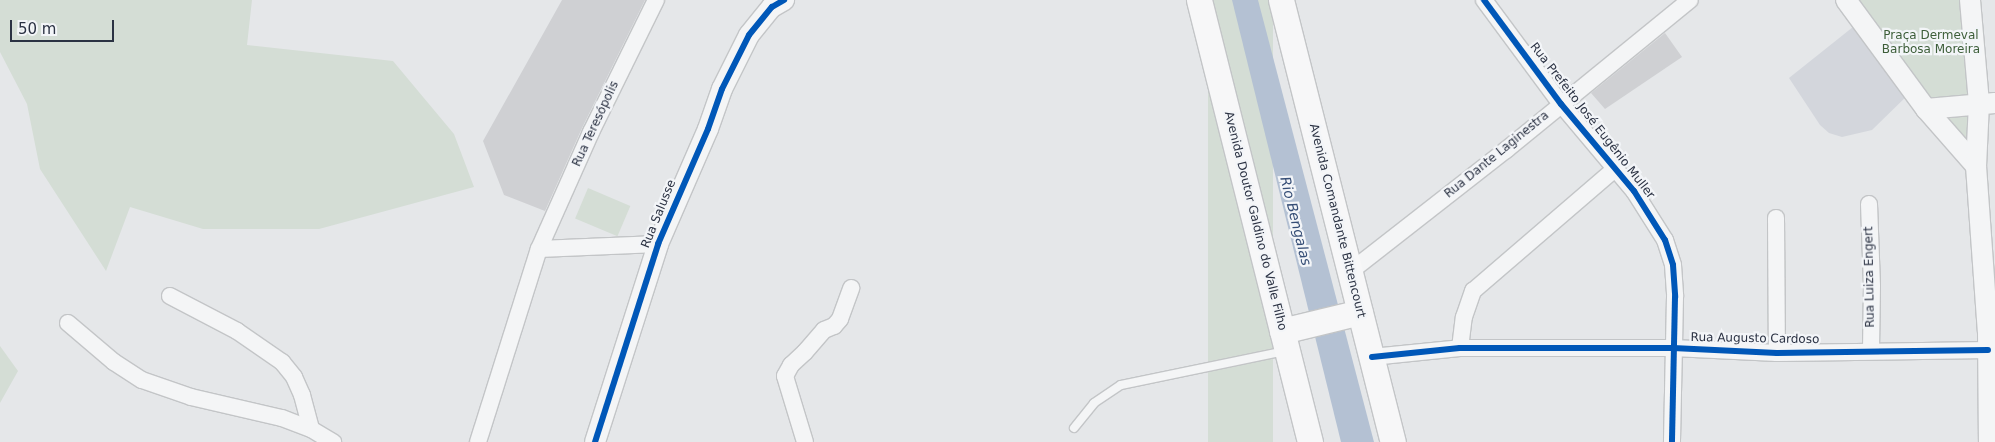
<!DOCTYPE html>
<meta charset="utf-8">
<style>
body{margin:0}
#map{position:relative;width:1995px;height:442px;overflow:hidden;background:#e5e7e9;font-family:"DejaVu Sans",sans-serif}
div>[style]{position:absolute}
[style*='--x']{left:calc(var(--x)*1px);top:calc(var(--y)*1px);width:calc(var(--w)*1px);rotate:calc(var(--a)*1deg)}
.built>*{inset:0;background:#d3d6dc}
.green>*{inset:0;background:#d4ddd5;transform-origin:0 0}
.water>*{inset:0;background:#b4c1d3}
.building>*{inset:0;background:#cfd0d3}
.roads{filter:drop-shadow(1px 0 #c3c5c7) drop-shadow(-1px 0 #c3c5c7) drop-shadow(0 1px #c3c5c7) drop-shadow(0 -1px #c3c5c7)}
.service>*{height:8px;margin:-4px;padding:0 4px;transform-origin:4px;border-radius:4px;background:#f4f5f6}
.minor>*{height:16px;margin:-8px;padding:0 8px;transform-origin:8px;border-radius:8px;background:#f4f5f6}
.tertiary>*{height:20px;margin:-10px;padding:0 10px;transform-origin:10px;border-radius:10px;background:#f4f5f6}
.primary>*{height:25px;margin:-12.5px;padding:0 12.5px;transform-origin:12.5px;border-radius:12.5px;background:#f7f7f8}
.cycleway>*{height:6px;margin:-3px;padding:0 3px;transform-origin:3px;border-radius:3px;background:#0057b8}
span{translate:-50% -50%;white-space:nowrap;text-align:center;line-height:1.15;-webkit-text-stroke:4.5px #f3f5f8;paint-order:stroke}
.park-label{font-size:12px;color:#3d5e39}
.street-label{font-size:12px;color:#2b3243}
.water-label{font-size:14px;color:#364e76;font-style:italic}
.scale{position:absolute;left:10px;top:20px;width:104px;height:22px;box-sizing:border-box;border:2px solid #2b3243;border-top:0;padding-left:6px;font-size:15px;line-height:18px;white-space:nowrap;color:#2b3243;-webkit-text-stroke:4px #f3f5f8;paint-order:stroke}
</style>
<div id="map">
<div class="built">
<i style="clip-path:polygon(1858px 23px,1913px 90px,1872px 130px,1842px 137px,1829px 133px,1820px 125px,1789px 78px)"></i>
</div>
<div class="green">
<i style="clip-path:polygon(0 0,252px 0,247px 45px,393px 61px,454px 134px,474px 187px,319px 229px,203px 229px,130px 207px,106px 271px,40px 169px,27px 104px,0 52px)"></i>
<i style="left:1208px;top:0;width:65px;height:457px"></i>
<i style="clip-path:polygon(1845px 0,1969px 0,1976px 166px)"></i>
<i style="left:588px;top:188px;width:46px;height:33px;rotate:23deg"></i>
<i style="clip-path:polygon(0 346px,18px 371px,0 403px)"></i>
</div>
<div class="water">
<i style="clip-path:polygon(1232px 0,1258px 0,1374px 442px,1341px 442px)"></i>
</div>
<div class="building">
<i style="clip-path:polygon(562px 0,645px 0,582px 128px,545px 211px,504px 195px,483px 141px)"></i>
<i style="clip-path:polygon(1665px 33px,1682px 57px,1605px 109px,1591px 93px)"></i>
</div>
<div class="roads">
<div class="service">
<i style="--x:1074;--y:428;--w:32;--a:-51"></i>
<i style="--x:1094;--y:403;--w:32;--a:-34"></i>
<i style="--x:1121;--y:385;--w:167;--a:-11.7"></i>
</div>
<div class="minor">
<i style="--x:1484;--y:0;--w:129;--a:53.5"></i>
<i style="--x:1561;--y:104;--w:114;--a:50"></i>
<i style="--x:1634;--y:191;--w:58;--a:57.7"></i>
<i style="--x:1665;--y:240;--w:26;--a:72"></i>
<i style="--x:1673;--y:265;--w:32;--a:86"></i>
<i style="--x:1675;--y:297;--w:145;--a:91.2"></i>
<i style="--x:1869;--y:204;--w:82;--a:87.9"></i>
<i style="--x:1872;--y:286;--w:64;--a:90.9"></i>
<i style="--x:1776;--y:218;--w:135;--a:89.6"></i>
<i style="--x:539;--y:249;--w:128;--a:-66"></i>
<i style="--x:591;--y:132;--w:147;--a:-63.8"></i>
<i style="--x:1351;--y:271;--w:197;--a:-38"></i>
<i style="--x:1506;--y:150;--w:237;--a:-39.2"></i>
<i style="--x:170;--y:296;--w:76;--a:27.6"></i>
<i style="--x:237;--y:331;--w:55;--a:34.6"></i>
<i style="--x:282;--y:362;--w:19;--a:51"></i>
<i style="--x:294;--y:377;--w:20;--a:66"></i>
<i style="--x:302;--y:395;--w:35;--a:75"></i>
<i style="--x:68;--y:323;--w:60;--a:40.3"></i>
<i style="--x:114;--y:362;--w:33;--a:33"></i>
<i style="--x:142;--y:380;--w:52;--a:19.1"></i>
<i style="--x:191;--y:397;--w:93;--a:13"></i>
<i style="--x:282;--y:418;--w:31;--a:21"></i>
<i style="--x:311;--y:429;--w:26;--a:31"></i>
<i style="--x:1460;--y:348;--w:31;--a:-83"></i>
<i style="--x:1464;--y:317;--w:28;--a:-71"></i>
<i style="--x:1473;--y:291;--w:189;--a:-40.7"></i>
<i style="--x:1372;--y:357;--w:88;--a:-5.8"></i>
<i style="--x:1460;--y:348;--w:213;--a:0"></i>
<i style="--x:1673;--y:348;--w:104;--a:2.8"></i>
<i style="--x:1777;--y:353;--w:211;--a:-0.8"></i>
<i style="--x:478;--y:442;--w:202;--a:-72.5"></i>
<i style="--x:539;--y:249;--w:119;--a:-2.4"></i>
<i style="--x:805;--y:442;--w:69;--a:-106.9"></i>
<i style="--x:785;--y:376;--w:13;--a:-61"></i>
<i style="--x:791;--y:365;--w:19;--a:-43"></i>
<i style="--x:805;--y:352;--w:29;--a:-49"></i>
<i style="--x:824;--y:330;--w:11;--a:-22"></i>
<i style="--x:834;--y:326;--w:9;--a:-49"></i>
<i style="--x:840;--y:319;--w:33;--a:-70"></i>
</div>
<div class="tertiary">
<i style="--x:1846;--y:0;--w:135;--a:53.7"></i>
<i style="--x:1926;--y:109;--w:76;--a:48.7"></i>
<i style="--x:1970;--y:0;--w:103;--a:85"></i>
<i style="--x:1979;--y:103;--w:63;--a:92.7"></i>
<i style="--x:1976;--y:166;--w:166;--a:85.9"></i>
<i style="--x:1988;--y:332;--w:110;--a:89.5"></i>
<i style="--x:1926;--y:109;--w:69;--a:-5"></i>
<i style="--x:595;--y:442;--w:208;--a:-72.3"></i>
<i style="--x:658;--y:244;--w:125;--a:-66.5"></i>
<i style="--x:708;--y:129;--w:42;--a:-70.7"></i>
<i style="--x:722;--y:89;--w:60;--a:-63.4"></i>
<i style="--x:749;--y:35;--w:36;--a:-51"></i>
<i style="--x:772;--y:7;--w:14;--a:-30"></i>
</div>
<div class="primary">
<i style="--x:1199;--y:0;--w:456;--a:75.9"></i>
<i style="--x:1281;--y:0;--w:456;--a:75.8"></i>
<i style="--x:1282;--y:331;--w:80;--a:-13.7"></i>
</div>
</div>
<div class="cycleway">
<i style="--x:1484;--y:0;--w:129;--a:53.5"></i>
<i style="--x:1561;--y:104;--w:114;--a:50"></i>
<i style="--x:1634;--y:191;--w:58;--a:57.7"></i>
<i style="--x:1665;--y:240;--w:26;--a:72"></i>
<i style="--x:1673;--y:265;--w:32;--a:86"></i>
<i style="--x:1675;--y:297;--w:145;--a:91.2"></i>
<i style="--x:1372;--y:357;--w:88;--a:-5.8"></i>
<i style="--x:1460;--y:348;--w:213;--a:0"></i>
<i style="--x:1673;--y:348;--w:104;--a:2.8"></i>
<i style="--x:1777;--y:353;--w:211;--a:-0.8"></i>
<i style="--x:595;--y:442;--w:208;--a:-72.3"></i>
<i style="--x:658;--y:244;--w:125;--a:-66.5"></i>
<i style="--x:708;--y:129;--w:42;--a:-70.7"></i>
<i style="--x:722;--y:89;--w:60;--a:-63.4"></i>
<i style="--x:749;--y:35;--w:36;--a:-51"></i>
<i style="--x:772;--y:7;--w:14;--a:-30"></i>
</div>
<div class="park-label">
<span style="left:1931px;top:43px">Praça Dermeval<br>Barbosa Moreira</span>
</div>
<div class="street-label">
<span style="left:1592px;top:121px;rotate:52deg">Rua Prefeito José Eugênio Muller</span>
<span style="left:596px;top:124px;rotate:-65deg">Rua Teresópolis</span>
<span style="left:1497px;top:155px;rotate:-39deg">Rua Dante Laginestra</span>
<span style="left:659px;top:214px;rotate:-68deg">Rua Salusse</span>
<span style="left:1255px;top:221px;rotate:76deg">Avenida Doutor Galdino do Valle Filho</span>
<span style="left:1337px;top:221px;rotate:76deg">Avenida Comandante Bittencourt</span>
<span style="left:1870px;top:277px;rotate:-91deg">Rua Luiza Engert</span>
<span style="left:1755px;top:339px;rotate:1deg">Rua Augusto Cardoso</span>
</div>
<div class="water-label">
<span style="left:1296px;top:221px;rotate:76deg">Rio Bengalas</span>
</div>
<div class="scale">50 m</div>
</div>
